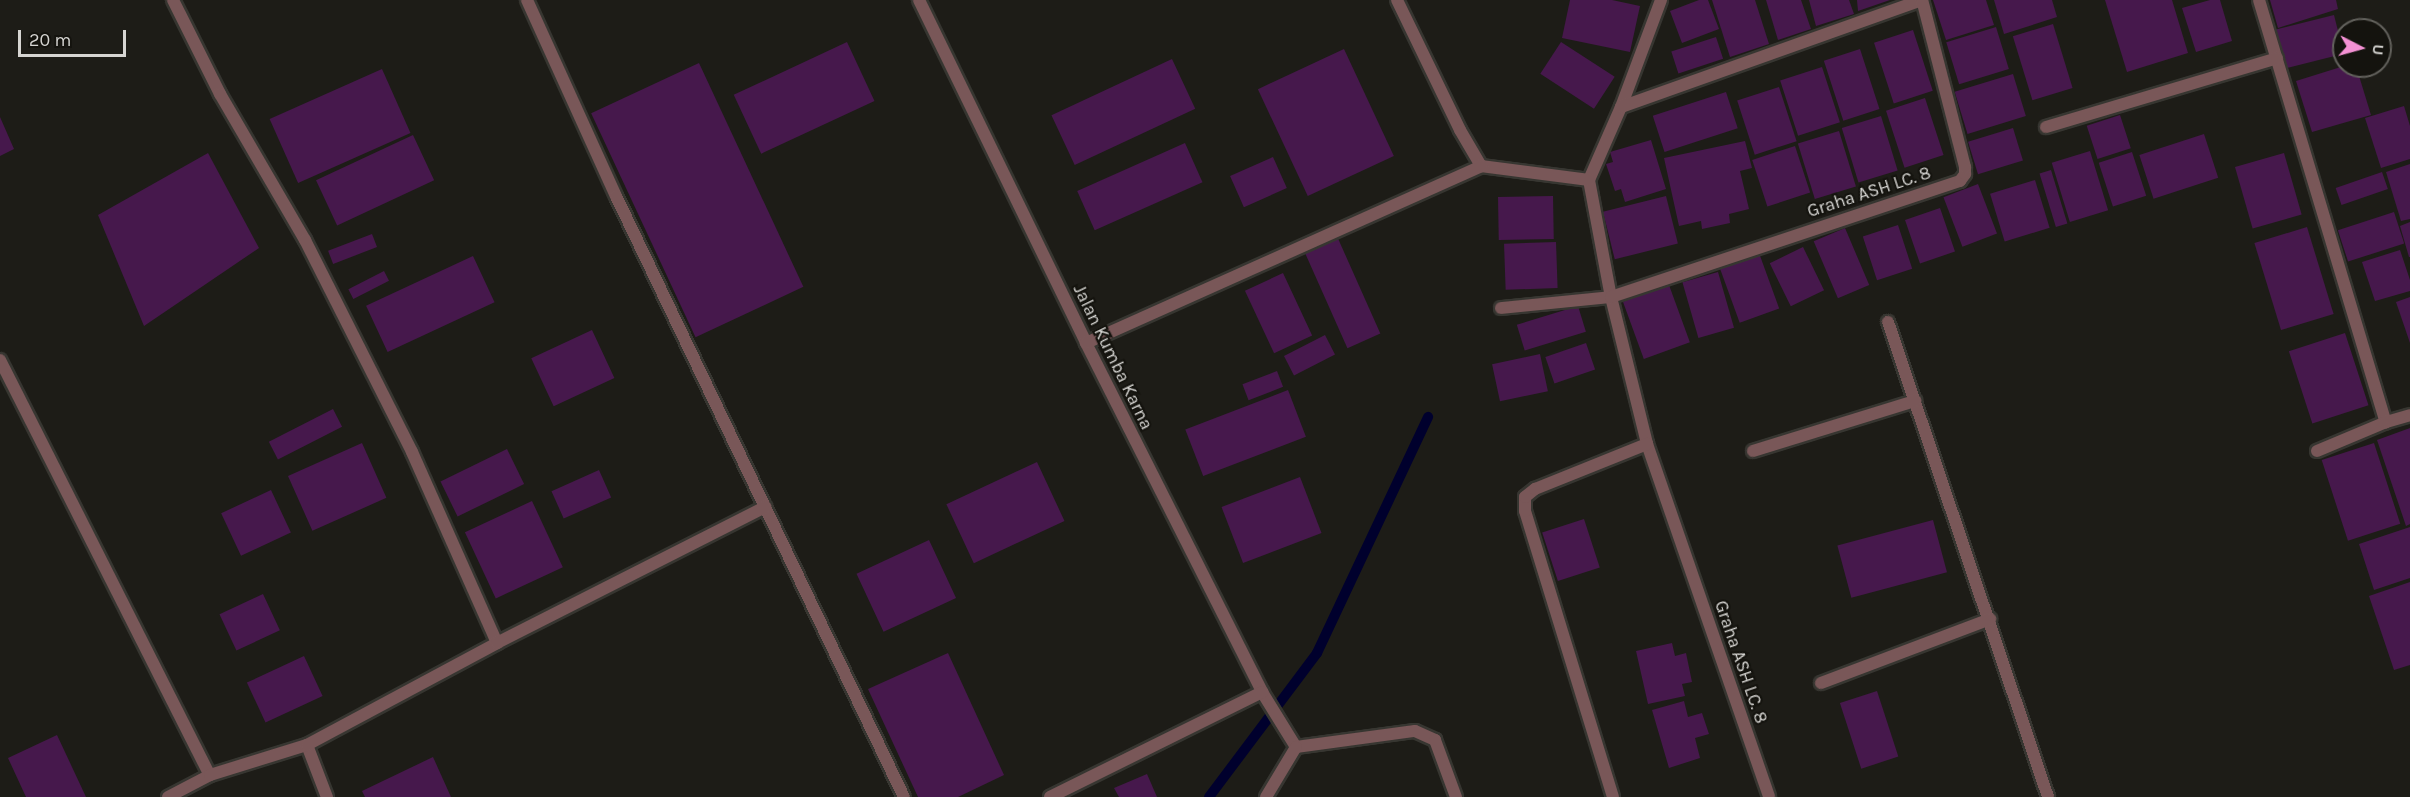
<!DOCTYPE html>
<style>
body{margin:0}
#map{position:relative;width:2410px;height:797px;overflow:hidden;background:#1d1c17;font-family:Karla,sans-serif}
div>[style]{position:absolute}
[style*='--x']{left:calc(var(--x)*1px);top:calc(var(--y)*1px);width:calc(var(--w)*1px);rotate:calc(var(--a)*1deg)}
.stream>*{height:10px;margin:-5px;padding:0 5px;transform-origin:5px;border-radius:5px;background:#00002d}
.building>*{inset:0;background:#46184c;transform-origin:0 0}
.roads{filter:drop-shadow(2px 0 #373631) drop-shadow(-2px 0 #373631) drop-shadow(0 2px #373631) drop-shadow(0 -2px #373631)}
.street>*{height:12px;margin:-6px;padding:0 6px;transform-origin:6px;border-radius:6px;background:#795758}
span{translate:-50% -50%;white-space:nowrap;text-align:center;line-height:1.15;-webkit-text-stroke:4.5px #14130e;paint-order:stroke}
.street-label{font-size:18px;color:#d6d5d2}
.north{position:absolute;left:2332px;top:18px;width:60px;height:60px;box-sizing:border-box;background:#14130e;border:2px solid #62615c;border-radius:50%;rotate:96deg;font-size:16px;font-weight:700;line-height:24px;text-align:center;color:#d6d5d2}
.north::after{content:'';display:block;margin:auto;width:21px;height:27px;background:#f491d4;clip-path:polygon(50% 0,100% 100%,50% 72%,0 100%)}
.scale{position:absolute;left:18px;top:30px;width:108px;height:27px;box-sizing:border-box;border:3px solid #d6d5d2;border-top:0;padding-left:8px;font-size:18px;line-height:21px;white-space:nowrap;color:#d6d5d2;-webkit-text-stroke:4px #14130e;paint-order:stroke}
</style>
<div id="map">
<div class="stream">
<i style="--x:1209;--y:797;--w:180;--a:-53.1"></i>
<i style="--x:1317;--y:653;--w:261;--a:-64.8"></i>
</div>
<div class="building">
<i style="clip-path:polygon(1570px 0,1612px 0,1640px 6px,1630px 52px,1562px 38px)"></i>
<i style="clip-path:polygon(1699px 0,1708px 0,1719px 29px,1682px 43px,1670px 11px)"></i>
<i style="clip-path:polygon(1712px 0,1755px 0,1769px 44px,1730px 57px)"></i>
<i style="clip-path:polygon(1766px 0,1801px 0,1811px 29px,1778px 40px)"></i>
<i style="clip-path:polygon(1809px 0,1849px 0,1854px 14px,1816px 26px)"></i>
<i style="clip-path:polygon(1857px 0,1890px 0,1858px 11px)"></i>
<i style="clip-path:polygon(1933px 0,1986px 0,1994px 25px,1946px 40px)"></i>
<i style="clip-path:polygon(1994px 0,2052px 0,2057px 17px,2004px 34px)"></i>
<i style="clip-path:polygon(2105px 0,2172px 0,2188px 53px,2127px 72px)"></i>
<i style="clip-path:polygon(2210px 0,2220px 0,2232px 41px,2196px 52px,2182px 8px)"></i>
<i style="clip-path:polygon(2270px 0,2336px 0,2338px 9px,2278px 28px)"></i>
<i style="left:2334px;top:15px;width:40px;height:61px;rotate:76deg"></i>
<i style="left:2053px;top:24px;width:67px;height:42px;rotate:73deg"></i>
<i style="left:1996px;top:27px;width:44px;height:52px;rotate:73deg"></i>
<i style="left:1913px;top:30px;width:64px;height:41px;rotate:72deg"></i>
<i style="left:1716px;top:37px;width:23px;height:47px;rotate:72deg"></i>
<i style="left:847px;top:42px;width:65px;height:125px;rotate:65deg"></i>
<i style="left:1561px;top:42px;width:64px;height:38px;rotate:33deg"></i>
<i style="left:1344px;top:49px;width:118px;height:95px;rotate:65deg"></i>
<i style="left:1860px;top:49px;width:63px;height:38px;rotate:72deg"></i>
<i style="left:1172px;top:59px;width:55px;height:133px;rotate:65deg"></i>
<i style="left:699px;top:63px;width:247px;height:119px;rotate:65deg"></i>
<i style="clip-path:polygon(2344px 66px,2356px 66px,2371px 115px,2312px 132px,2296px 81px)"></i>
<i style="left:1822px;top:67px;width:58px;height:44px;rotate:72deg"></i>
<i style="left:382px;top:69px;width:70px;height:123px;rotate:66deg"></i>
<i style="left:2013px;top:74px;width:44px;height:61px;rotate:73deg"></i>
<i style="left:1779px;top:87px;width:57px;height:44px;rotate:72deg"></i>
<i style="left:1726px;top:92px;width:38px;height:77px;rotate:72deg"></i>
<i style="left:1925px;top:98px;width:60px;height:41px;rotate:72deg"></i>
<i style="clip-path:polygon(2404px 106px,2410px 126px,2410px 159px,2381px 168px,2365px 118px)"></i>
<i style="left:2120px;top:115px;width:35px;height:35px;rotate:72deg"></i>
<i style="left:1881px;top:116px;width:57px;height:41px;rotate:73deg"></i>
<i style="clip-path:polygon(0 117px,14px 149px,0 156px)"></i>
<i style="left:2013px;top:128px;width:34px;height:47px;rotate:73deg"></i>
<i style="left:1839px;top:131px;width:58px;height:43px;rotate:73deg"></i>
<i style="left:2204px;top:134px;width:46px;height:68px;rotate:72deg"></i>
<i style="left:413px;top:135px;width:50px;height:107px;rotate:65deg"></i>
<i style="clip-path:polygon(1651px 140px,1666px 189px,1625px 202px,1621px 189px,1615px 191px,1606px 164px,1613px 162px,1610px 152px)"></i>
<i style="clip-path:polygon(1745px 141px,1752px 168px,1740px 171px,1749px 209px,1729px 214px,1730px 223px,1702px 229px,1701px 221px,1679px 226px,1664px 158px)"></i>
<i style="left:1185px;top:143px;width:43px;height:118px;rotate:66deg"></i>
<i style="left:1795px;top:146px;width:49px;height:45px;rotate:72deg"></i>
<i style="left:2090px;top:151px;width:62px;height:40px;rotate:73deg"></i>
<i style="left:2132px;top:152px;width:46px;height:35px;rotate:72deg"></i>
<i style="clip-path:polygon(208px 153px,259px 248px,144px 326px,98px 215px)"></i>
<i style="left:2284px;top:153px;width:64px;height:51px;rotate:74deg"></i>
<i style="left:1273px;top:157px;width:34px;height:47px;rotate:66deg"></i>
<i style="clip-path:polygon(2410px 164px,2410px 219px,2401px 221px,2386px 172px)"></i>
<i style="left:2051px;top:170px;width:56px;height:12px;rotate:73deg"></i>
<i style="left:2382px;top:172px;width:18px;height:49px;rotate:71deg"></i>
<i style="left:2035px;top:180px;width:50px;height:47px;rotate:73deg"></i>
<i style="left:1978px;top:184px;width:53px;height:37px;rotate:69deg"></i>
<i style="left:1553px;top:196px;width:43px;height:55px;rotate:89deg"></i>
<i style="left:1666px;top:196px;width:49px;height:65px;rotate:76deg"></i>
<i style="left:1940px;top:208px;width:46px;height:37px;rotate:71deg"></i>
<i style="left:2394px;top:212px;width:33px;height:59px;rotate:72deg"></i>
<i style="clip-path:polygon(2410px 222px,2410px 257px,2409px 257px,2400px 226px)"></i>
<i style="left:1898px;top:225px;width:46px;height:37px;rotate:72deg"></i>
<i style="left:2307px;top:227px;width:91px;height:55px;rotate:73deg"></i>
<i style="left:1845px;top:228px;width:62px;height:34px;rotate:67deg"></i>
<i style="left:372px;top:234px;width:14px;height:47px;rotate:69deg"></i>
<i style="left:1336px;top:234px;width:109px;height:36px;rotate:66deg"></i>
<i style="left:1556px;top:242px;width:46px;height:52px;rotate:88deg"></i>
<i style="left:1803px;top:247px;width:48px;height:37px;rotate:64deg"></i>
<i style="clip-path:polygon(2400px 250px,2410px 280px,2410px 291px,2375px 301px,2362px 262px)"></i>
<i style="left:1759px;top:253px;width:59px;height:42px;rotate:70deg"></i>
<i style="left:473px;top:256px;width:51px;height:118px;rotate:65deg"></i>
<i style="left:384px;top:271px;width:11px;height:40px;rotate:63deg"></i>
<i style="left:1718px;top:272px;width:58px;height:37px;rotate:74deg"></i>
<i style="left:1283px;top:273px;width:69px;height:42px;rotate:65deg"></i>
<i style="left:1669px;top:285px;width:61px;height:49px;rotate:70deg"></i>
<i style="clip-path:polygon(2410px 297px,2410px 343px,2396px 302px)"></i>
<i style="left:1578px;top:306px;width:27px;height:64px;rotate:73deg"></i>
<i style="left:592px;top:330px;width:53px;height:67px;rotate:65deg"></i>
<i style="left:2345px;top:333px;width:76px;height:59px;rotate:72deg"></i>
<i style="left:1325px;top:335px;width:22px;height:46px;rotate:63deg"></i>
<i style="left:1586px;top:343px;width:28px;height:43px;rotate:71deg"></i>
<i style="left:1540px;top:354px;width:38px;height:49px;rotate:78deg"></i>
<i style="left:1277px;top:371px;width:17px;height:37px;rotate:69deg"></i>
<i style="left:1288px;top:390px;width:50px;height:110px;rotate:69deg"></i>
<i style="left:333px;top:409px;width:20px;height:72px;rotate:63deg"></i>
<i style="clip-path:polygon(2410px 428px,2410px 524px,2406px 526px,2377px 440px)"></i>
<i style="left:362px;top:443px;width:60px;height:81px;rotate:66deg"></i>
<i style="left:2374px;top:443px;width:85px;height:55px;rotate:72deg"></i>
<i style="left:507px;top:449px;width:39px;height:74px;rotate:64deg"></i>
<i style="left:1037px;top:462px;width:65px;height:100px;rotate:65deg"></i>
<i style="left:599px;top:470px;width:30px;height:52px;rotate:66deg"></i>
<i style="left:1300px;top:477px;width:60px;height:84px;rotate:69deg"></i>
<i style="left:271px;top:490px;width:47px;height:55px;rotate:65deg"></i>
<i style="left:532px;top:501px;width:73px;height:74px;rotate:65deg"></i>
<i style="left:1584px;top:519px;width:51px;height:44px;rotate:72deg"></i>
<i style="left:1933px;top:520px;width:54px;height:99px;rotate:75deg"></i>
<i style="clip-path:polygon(2410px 527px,2410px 578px,2374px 590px,2359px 544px)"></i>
<i style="left:929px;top:540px;width:64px;height:80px;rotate:65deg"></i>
<i style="clip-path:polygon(2410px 582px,2410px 665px,2394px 670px,2369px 596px)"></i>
<i style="left:263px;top:594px;width:40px;height:48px;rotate:65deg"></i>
<i style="clip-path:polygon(1672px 643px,1675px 656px,1686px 653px,1692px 682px,1682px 684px,1685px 696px,1648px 704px,1636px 651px)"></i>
<i style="clip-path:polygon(948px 653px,1004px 775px,958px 797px,918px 797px,868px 689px)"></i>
<i style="left:304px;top:656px;width:44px;height:63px;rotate:65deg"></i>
<i style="left:1877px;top:691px;width:69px;height:39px;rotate:72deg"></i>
<i style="clip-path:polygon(1684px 701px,1688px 717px,1702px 713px,1709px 734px,1695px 738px,1700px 758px,1669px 768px,1652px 710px)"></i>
<i style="clip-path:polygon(57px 735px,86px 797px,26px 797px,8px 758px)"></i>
<i style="clip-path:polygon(433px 757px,451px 797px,365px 797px,362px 791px)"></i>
<i style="clip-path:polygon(1147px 774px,1157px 797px,1119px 797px,1114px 788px)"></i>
</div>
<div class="roads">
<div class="street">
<i style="--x:173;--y:0;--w:105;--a:63.4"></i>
<i style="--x:220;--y:94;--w:169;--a:59.8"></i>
<i style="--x:305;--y:240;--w:237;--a:63.2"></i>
<i style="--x:412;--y:452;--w:209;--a:66"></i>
<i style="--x:527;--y:0;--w:215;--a:65.6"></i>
<i style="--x:616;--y:196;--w:666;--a:64.4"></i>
<i style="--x:919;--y:0;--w:381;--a:64"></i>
<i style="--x:1086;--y:343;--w:391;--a:63.2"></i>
<i style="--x:1262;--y:692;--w:65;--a:58.3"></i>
<i style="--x:1397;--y:0;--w:144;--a:64.1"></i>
<i style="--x:1460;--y:130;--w:42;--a:59.7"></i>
<i style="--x:1661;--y:0;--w:114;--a:110.5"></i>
<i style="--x:1621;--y:107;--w:80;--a:113.7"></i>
<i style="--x:1589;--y:180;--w:119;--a:79.4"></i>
<i style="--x:1611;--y:297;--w:151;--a:76.2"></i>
<i style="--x:1647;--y:444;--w:373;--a:70.9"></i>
<i style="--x:2259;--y:0;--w:441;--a:73.3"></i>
<i style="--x:1621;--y:107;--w:319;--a:-19.6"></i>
<i style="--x:2046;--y:127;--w:241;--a:-16.6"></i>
<i style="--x:1481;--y:166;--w:109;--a:7.4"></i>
<i style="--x:1501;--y:308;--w:111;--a:-5.7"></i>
<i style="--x:1611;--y:297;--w:368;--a:-18.4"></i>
<i style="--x:1960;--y:181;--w:9;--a:-54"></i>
<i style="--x:1965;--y:174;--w:7;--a:-90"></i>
<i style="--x:1965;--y:167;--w:172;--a:-104.4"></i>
<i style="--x:1888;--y:322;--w:501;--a:71.38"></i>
<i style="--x:1086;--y:343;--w:433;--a:-24.1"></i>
<i style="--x:0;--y:360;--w:465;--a:63.2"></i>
<i style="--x:1753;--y:451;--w:170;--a:-17.2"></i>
<i style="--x:2317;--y:451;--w:75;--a:-22.8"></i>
<i style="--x:2386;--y:422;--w:25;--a:-16"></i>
<i style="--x:1821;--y:683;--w:181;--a:-20.7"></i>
<i style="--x:307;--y:745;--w:56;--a:69"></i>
<i style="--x:1296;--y:747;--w:120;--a:-7.7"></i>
<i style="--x:1415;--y:731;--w:22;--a:24"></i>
<i style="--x:1435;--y:740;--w:61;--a:69.8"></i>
<i style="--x:168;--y:797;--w:47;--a:-27.6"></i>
<i style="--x:210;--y:775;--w:102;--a:-17.2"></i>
<i style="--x:307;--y:745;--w:216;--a:-28.2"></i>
<i style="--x:497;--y:643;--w:301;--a:-26.9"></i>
<i style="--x:1050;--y:797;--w:237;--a:-26.3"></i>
<i style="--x:1266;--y:797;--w:58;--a:-59"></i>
<i style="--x:1613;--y:797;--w:299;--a:-107.1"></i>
<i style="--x:1525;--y:511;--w:14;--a:-90"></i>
<i style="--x:1525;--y:497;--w:13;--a:-39"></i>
<i style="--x:1535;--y:489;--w:121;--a:-21.9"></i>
</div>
</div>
<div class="street-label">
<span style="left:1869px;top:192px;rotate:-18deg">Graha ASH LC. 8</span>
<span style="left:1113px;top:357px;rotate:64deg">Jalan Kumba Karna</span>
<span style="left:1741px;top:662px;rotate:71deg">Graha ASH LC. 8</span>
</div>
<div class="north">U</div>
<div class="scale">20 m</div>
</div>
